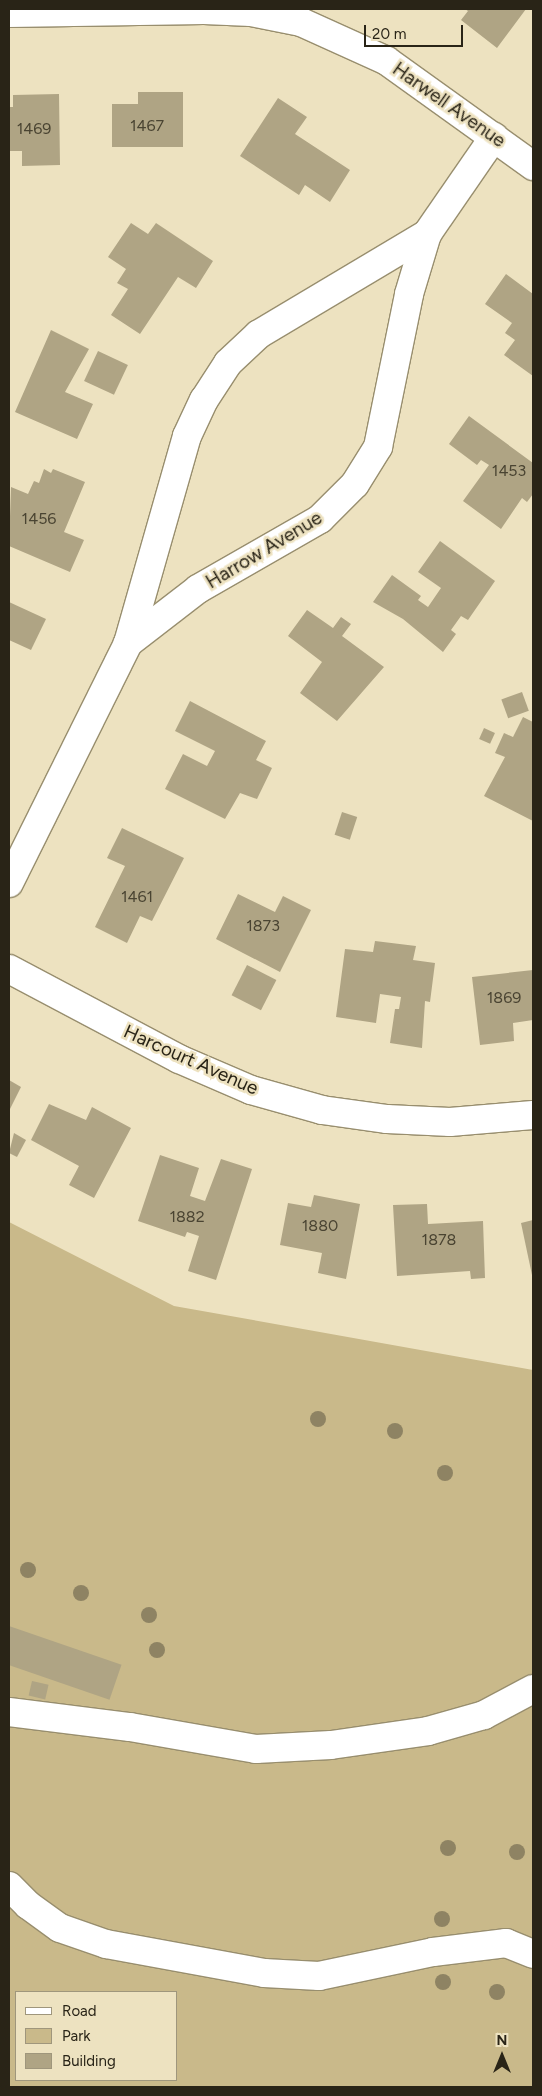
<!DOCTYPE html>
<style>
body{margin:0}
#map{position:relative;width:542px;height:2096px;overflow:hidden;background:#ede2c0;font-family:Figtree,sans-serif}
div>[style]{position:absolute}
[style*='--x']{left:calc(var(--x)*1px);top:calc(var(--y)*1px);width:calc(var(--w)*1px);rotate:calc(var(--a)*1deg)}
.green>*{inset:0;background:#c9b98a}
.building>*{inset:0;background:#afa484;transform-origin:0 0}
.roads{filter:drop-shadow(1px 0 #988e6e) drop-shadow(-1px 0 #988e6e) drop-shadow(0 1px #988e6e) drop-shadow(0 -1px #988e6e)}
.minor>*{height:28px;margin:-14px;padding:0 14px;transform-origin:14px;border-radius:14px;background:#fff}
.trees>*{width:16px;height:16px;margin:-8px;border-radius:50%;background:#8e8363}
span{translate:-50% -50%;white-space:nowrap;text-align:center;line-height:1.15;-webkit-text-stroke:5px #ede2c0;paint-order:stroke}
.number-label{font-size:16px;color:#4a4432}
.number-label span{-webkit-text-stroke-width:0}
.street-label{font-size:19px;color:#292417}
.frame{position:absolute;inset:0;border:10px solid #292417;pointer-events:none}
.legend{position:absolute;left:15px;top:1991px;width:162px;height:90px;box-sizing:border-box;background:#ede2c0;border:1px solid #9f967c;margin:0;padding:6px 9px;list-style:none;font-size:15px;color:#292417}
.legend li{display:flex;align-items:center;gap:10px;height:25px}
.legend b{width:25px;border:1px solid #9f967c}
.north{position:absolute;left:477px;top:2031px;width:50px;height:50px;-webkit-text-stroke:4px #ede2c0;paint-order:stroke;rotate:0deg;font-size:14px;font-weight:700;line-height:20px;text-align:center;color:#292417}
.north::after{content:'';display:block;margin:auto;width:18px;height:22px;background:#292417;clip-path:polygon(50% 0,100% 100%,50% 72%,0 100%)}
.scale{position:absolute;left:364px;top:25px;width:99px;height:22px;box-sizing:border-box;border:2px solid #292417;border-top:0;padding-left:6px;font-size:15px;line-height:18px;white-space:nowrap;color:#292417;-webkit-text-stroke:4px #ede2c0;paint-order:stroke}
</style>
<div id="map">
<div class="green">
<i style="clip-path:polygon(evenodd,9px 1222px,174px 1306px,533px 1370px,533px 2087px,9px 2087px,9px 1222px,16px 1992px,176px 1992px,176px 2080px,16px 2080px,16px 1992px)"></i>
</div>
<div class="building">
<i style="clip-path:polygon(465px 9px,526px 9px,497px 48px,461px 20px,468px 11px)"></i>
<i style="clip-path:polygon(138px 92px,183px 92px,183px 147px,112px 147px,112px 104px,138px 104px)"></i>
<i style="clip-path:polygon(59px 94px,60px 165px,22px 166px,22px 151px,9px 151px,9px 107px,13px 107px,13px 95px)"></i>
<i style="clip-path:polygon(278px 98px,307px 117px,295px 134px,350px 170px,330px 202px,305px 185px,299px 195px,240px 156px)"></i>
<i style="clip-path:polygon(131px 223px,148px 234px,156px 223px,213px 261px,196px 288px,178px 277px,140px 334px,111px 315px,128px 289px,117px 283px,126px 269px,108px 257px)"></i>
<i style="clip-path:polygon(506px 274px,533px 294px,533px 376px,504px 355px,515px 340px,505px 333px,512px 323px,485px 304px)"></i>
<i style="clip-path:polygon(51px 330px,89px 349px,65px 392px,93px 404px,77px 439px,15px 412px)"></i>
<i style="left:98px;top:351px;width:33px;height:33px;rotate:25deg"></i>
<i style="clip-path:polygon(469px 416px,533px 463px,533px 494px,527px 502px,522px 498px,501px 529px,463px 501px,489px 465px,481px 460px,477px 465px,449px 444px)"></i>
<i style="clip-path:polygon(44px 469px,51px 473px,53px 469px,85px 482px,64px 532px,84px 540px,70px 572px,9px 546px,11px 487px,28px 494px,34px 481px,39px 483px)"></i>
<i style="clip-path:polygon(440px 541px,495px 581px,468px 620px,461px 616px,451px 630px,456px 634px,443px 652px,403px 619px,373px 602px,392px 575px,421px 596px,418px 600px,428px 607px,441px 588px,418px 572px)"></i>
<i style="clip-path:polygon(9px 602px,46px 619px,31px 650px,9px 640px)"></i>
<i style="clip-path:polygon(307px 610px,333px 628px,341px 617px,351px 624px,342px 636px,384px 667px,337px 721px,300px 693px,322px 662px,288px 636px)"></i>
<i style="left:522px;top:692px;width:20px;height:22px;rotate:70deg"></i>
<i style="clip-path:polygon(190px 701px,266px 741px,256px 760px,272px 768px,257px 799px,240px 793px,225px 819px,165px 789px,183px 754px,207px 766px,215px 751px,175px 731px)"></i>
<i style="clip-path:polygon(523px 717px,533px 722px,533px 821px,484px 796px,505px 757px,495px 753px,504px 733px,513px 737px)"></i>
<i style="left:484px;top:728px;width:12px;height:12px;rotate:24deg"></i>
<i style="left:342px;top:812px;width:16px;height:24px;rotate:18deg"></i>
<i style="clip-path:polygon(122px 828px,184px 858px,152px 921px,140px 916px,127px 943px,95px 927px,125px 866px,107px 858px)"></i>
<i style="clip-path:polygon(238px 894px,275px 912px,283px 896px,311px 910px,280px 972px,216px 939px)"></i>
<i style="clip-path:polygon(375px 941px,416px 946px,413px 960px,435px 963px,430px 1002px,425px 1001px,422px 1048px,390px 1043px,395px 1009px,399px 1009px,401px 997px,380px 994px,376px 1023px,336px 1017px,345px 949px,373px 952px)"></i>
<i style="left:247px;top:965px;width:33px;height:34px;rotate:27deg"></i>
<i style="clip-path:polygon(533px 970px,533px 1020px,513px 1023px,514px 1041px,480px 1045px,472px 977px)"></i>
<i style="clip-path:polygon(9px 1080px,21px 1087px,9px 1111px)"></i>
<i style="clip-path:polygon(49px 1104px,86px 1120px,92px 1107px,131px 1128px,94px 1198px,69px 1185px,79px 1166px,31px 1140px)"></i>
<i style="clip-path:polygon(14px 1133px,26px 1140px,17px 1157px,9px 1153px)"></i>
<i style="clip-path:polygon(160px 1155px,199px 1168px,190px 1196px,205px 1201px,221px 1159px,252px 1169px,216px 1280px,188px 1271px,199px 1236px,187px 1232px,185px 1237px,138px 1221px)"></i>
<i style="clip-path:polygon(314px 1195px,360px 1204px,346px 1279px,318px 1273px,322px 1253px,280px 1245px,288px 1203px,311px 1207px)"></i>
<i style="clip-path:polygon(427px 1204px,428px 1224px,483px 1221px,485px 1278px,471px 1279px,470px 1271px,397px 1276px,393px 1205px)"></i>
<i style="clip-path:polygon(533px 1220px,533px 1275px,532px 1275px,521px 1223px)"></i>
<i style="left:9px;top:1626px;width:119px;height:37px;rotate:19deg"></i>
<i style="left:32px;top:1681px;width:17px;height:15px;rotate:13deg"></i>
</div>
<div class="roads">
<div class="minor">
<i style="--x:9;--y:13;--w:195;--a:-0.9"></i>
<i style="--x:204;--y:10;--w:47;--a:2.4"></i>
<i style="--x:251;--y:12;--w:51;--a:11.3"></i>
<i style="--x:301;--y:22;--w:94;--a:24.4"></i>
<i style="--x:387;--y:61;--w:180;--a:35.7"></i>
<i style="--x:128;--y:643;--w:88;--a:-37.6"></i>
<i style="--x:198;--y:589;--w:141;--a:-29.8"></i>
<i style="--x:320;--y:519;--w:49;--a:-45"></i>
<i style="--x:355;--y:484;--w:44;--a:-58.1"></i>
<i style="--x:378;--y:447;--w:156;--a:-78.5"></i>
<i style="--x:409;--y:294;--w:63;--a:-73.3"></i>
<i style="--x:427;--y:234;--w:118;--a:-55.4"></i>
<i style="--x:9;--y:883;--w:268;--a:-63.6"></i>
<i style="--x:128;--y:643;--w:215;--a:-74.1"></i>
<i style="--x:187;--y:436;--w:40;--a:-65"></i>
<i style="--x:204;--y:400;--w:44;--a:-57"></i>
<i style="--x:228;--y:363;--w:42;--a:-43.1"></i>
<i style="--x:259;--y:334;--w:196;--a:-30.8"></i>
<i style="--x:9;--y:969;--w:192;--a:27.9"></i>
<i style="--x:179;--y:1059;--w:78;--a:23.3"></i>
<i style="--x:251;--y:1090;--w:74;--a:15.7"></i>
<i style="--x:322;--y:1110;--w:66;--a:7.9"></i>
<i style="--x:387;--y:1119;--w:63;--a:2.7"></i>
<i style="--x:450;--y:1122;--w:83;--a:-4.8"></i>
<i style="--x:9;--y:1712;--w:122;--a:7.1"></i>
<i style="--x:130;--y:1727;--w:128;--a:9.9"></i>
<i style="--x:256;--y:1749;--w:75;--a:-3.1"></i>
<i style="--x:331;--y:1745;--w:98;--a:-8.2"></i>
<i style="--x:428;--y:1731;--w:58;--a:-15.9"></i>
<i style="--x:484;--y:1715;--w:55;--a:-28"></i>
<i style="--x:9;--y:1886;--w:27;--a:45"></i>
<i style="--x:28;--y:1905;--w:39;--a:36"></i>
<i style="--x:60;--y:1928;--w:49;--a:19.2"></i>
<i style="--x:106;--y:1944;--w:161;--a:10.4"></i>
<i style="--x:264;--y:1973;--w:55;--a:3.1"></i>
<i style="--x:319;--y:1976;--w:116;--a:-11.9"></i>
<i style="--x:433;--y:1952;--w:74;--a:-7"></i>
<i style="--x:506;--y:1943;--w:29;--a:22"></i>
</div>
</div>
<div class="trees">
<i style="left:318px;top:1419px"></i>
<i style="left:395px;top:1431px"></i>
<i style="left:445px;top:1473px"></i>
<i style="left:28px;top:1570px"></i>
<i style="left:81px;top:1593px"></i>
<i style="left:149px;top:1615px"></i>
<i style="left:157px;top:1650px"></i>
<i style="left:448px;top:1848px"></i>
<i style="left:517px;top:1852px"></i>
<i style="left:442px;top:1919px"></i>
<i style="left:443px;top:1982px"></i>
<i style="left:497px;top:1992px"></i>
</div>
<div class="number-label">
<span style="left:147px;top:126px">1467</span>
<span style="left:34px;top:129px">1469</span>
<span style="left:509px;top:471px">1453</span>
<span style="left:39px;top:519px">1456</span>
<span style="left:137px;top:897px">1461</span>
<span style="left:263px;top:926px">1873</span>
<span style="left:504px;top:998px">1869</span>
<span style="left:187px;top:1217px">1882</span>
<span style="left:320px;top:1226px">1880</span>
<span style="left:439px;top:1240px">1878</span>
</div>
<div class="street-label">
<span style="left:449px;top:105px;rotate:35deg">Harwell Avenue</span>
<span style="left:264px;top:550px;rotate:-31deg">Harrow Avenue</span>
<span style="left:191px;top:1060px;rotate:24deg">Harcourt Avenue</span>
</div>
<div class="frame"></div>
<ul class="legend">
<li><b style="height:6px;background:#fff"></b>Road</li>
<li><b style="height:14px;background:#c9b98a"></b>Park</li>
<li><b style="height:14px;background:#afa484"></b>Building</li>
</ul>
<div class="north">N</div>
<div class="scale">20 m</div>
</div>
